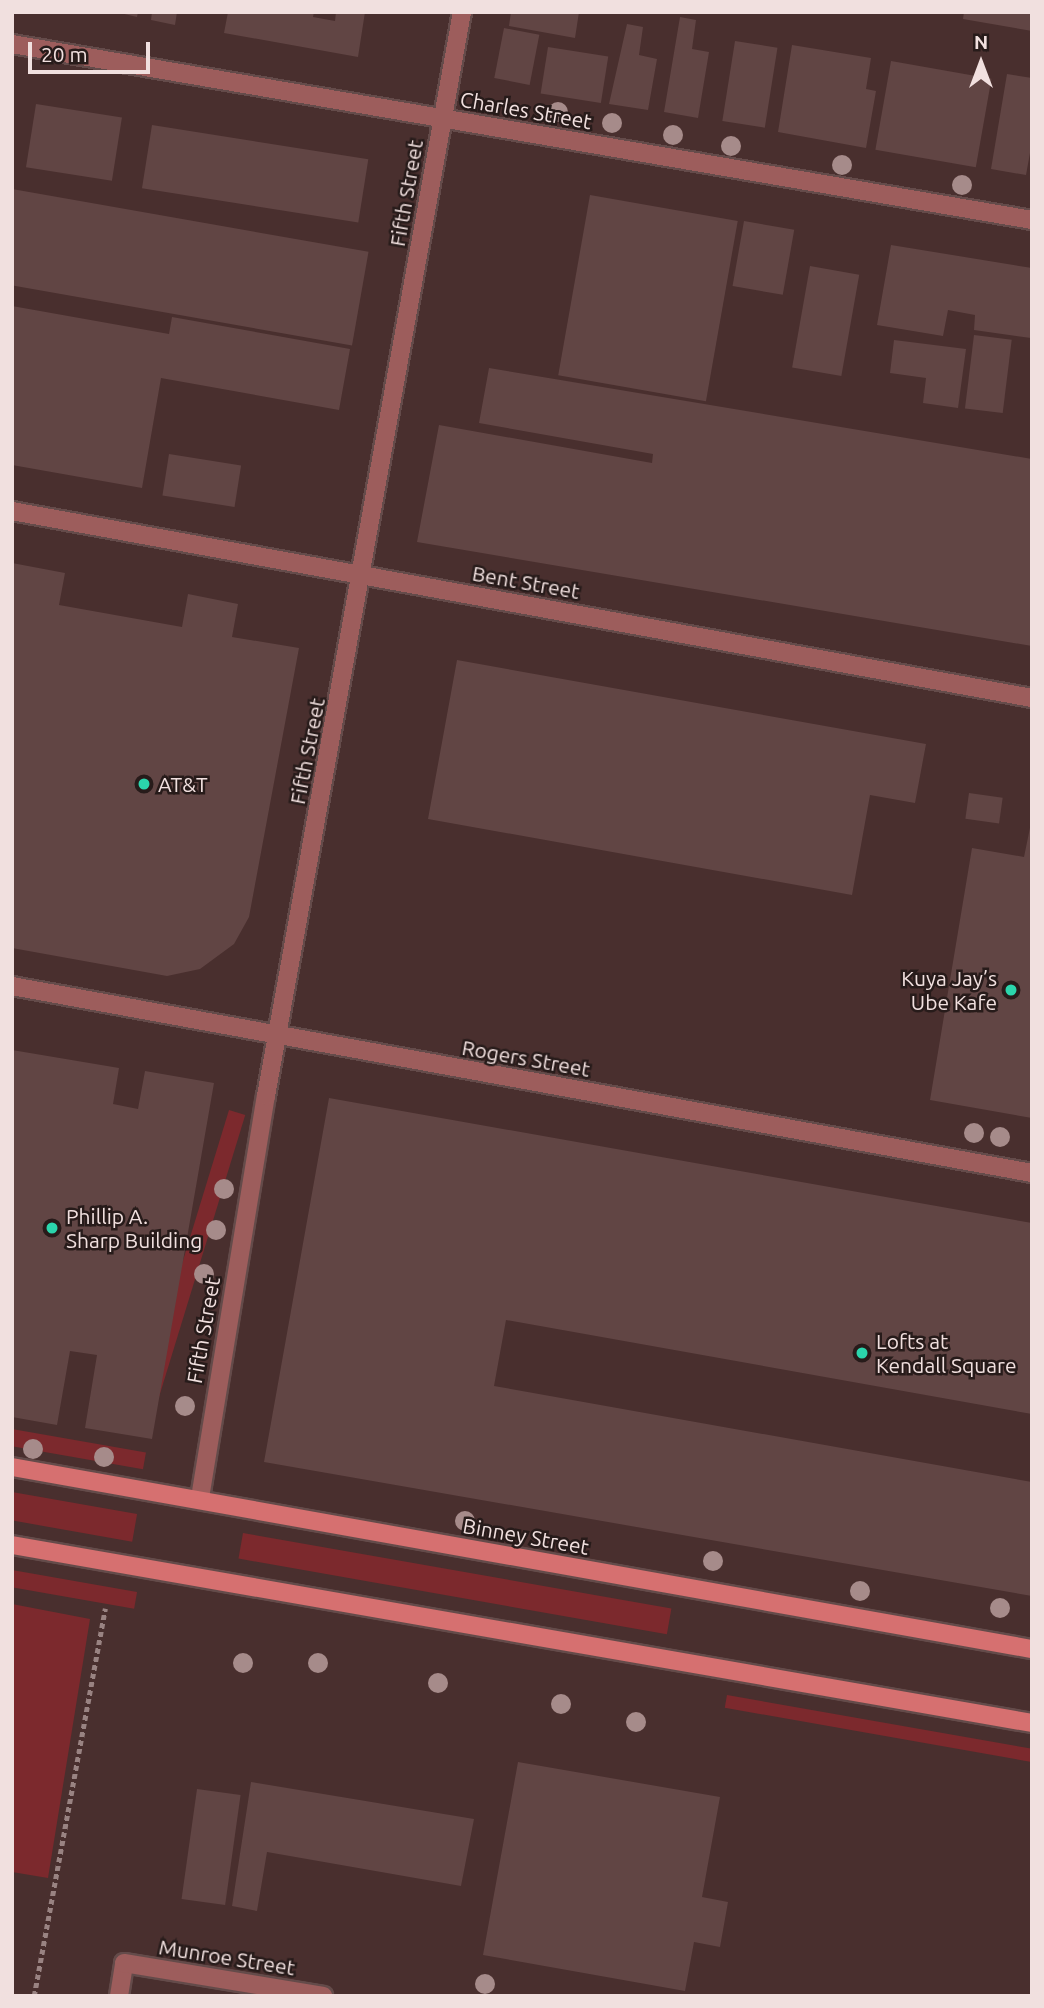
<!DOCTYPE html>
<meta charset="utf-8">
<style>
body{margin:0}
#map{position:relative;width:1044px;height:2008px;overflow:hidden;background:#492f2e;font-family:Ubuntu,sans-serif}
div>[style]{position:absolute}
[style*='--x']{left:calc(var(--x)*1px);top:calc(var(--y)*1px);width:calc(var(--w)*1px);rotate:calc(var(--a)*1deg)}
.green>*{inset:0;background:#7c292d;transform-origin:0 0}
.building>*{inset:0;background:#614544;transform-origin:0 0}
.path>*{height:4.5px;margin-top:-2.25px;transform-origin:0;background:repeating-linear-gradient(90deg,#998382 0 5px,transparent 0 8.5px)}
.roads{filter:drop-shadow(2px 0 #644b4a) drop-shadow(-2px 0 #644b4a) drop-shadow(0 2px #644b4a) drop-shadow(0 -2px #644b4a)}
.minor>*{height:18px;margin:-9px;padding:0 9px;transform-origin:9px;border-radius:9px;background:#9d5d5c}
.tertiary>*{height:18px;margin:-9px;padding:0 9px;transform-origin:9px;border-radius:9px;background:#9d5d5c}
.secondary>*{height:18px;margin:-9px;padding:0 9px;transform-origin:9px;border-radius:9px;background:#d67070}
.trees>*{width:20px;height:20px;margin:-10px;border-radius:50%;background:#a68b8a}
.dots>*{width:19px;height:19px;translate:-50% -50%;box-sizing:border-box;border:4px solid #271b1a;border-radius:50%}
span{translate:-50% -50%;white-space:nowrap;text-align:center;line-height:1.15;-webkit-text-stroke:5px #271b1a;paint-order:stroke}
.street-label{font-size:21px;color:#f1e0df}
.poi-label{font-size:21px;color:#f1e0df}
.left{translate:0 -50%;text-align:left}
.right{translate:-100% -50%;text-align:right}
.frame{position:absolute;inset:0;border:14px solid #f1e0df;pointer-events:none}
.north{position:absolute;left:946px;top:28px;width:70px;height:70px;-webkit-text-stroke:5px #271b1a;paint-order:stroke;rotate:0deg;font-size:19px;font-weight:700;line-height:28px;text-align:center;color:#f1e0df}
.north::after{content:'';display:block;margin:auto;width:24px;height:32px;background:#f1e0df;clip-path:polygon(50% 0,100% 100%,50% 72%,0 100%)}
.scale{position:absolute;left:28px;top:42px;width:122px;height:32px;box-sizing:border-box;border:4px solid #f1e0df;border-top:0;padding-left:9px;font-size:21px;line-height:24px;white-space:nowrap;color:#f1e0df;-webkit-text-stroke:5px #271b1a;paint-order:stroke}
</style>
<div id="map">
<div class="green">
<i style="left:229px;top:1110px;width:17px;height:317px;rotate:17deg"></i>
<i style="left:12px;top:1429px;width:136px;height:17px;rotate:10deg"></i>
<i style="left:12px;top:1492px;width:127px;height:28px;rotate:10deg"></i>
<i style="left:243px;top:1533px;width:435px;height:26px;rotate:10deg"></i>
<i style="left:12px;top:1570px;width:127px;height:17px;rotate:10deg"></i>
<i style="clip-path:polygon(12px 1604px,90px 1619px,48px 1878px,12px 1872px)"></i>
<i style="left:727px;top:1695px;width:310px;height:13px;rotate:10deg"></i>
</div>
<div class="building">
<i style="clip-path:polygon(116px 12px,138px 12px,137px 17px)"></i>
<i style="clip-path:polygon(152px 12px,177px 12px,175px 25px,151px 20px)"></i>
<i style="clip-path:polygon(228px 12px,314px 12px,313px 17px,335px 21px,336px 12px,365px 12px,358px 57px,224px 33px)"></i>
<i style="clip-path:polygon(511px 12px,579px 12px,575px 38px,509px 26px)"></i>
<i style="clip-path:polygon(964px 12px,1032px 12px,1032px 31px,963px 19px)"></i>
<i style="clip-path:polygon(680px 17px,696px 20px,692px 49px,709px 52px,698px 118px,664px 112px)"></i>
<i style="clip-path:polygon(627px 24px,643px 27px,639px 55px,657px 59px,648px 110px,609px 104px)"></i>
<i style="left:504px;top:28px;width:36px;height:51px;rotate:11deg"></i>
<i style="left:735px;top:41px;width:43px;height:81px;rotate:9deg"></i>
<i style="clip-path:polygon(792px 45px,871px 58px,866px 89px,876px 91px,866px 148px,778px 132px)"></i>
<i style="left:548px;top:47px;width:61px;height:47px;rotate:9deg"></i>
<i style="left:891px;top:61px;width:102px;height:90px;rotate:10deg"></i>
<i style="clip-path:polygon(1007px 74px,1032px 78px,1032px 142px,1026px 175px,991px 169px)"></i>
<i style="left:36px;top:104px;width:87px;height:64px;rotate:9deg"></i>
<i style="left:152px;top:125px;width:219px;height:64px;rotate:9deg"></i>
<i style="left:12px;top:189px;width:362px;height:95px;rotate:10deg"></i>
<i style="left:590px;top:195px;width:150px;height:183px;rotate:10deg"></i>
<i style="left:744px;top:221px;width:51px;height:66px;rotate:10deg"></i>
<i style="clip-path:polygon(891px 245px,1032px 268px,1031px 338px,974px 330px,975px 315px,948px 310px,943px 336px,877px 325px)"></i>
<i style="left:810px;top:266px;width:50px;height:103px;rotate:10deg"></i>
<i style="clip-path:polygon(12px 306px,169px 334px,172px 317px,350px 349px,339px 410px,161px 378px,142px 488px,12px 465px)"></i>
<i style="left:974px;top:335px;width:38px;height:74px;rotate:7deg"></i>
<i style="clip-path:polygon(894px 340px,966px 349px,958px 408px,923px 403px,926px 378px,890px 373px)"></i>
<i style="clip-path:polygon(489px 368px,1032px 459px,1032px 646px,417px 542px,439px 425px,652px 463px,653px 454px,479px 423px)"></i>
<i style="left:169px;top:454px;width:73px;height:42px;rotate:9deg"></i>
<i style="clip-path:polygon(12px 563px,65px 573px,59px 605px,182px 627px,188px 594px,238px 604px,232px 637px,299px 648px,249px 917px,234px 944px,200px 969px,167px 976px,12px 948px)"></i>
<i style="clip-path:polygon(457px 660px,926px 744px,915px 803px,870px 795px,852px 895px,428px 819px)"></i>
<i style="left:969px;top:793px;width:34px;height:26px;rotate:8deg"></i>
<i style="clip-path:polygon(1032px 818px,1032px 1118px,930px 1100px,972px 848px,1024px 857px)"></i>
<i style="clip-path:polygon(12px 1050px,119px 1068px,113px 1104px,138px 1109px,145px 1071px,214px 1083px,152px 1439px,85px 1428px,97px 1355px,70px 1351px,57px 1425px,12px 1417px)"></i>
<i style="clip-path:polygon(329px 1098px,1032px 1223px,1032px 1414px,506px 1320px,494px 1386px,1032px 1482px,1032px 1596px,264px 1462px)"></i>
<i style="clip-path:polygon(518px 1762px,720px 1797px,702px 1897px,728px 1902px,720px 1947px,694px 1942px,685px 1991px,483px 1955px)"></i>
<i style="clip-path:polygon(251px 1782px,474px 1819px,461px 1886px,267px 1852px,257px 1911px,232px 1906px)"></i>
<i style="left:197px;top:1789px;width:44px;height:111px;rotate:8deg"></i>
</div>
<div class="path">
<i style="--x:34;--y:1996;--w:394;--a:-79.6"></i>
</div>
<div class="roads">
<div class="minor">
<i style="--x:12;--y:511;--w:1037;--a:10.39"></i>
<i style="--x:12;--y:986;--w:1037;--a:10.39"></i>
<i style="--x:200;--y:1498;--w:407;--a:-80.7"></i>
<i style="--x:266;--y:1096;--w:1102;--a:-79.75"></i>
<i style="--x:119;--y:1996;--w:33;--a:-81"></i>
<i style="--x:124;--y:1963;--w:202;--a:9.4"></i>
</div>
<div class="tertiary">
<i style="--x:12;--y:44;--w:1035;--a:9.79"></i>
</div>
<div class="secondary">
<i style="--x:12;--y:1467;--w:1036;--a:10.12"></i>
<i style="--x:12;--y:1545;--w:1035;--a:9.9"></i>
</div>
</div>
<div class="trees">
<i style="left:558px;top:112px"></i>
<i style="left:612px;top:123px"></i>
<i style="left:673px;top:135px"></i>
<i style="left:731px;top:146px"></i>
<i style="left:842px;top:165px"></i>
<i style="left:962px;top:185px"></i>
<i style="left:974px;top:1133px"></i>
<i style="left:1000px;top:1137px"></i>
<i style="left:224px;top:1189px"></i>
<i style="left:216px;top:1230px"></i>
<i style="left:204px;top:1274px"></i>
<i style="left:185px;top:1406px"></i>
<i style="left:33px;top:1449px"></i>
<i style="left:104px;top:1457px"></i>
<i style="left:465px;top:1521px"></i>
<i style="left:713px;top:1561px"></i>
<i style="left:860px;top:1591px"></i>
<i style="left:1000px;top:1608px"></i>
<i style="left:243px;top:1663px"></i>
<i style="left:318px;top:1663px"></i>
<i style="left:438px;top:1683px"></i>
<i style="left:561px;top:1704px"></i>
<i style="left:636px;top:1722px"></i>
<i style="left:485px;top:1984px"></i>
</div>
<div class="dots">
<i style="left:144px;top:784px;background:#2bd5ac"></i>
<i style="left:1011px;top:990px;background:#2bd5ac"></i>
<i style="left:52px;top:1228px;background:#2bd5ac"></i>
<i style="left:862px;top:1353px;background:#2bd5ac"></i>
</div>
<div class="street-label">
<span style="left:526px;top:110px;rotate:10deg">Charles Street</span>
<span style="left:406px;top:193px;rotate:-80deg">Fifth Street</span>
<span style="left:526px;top:582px;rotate:10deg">Bent Street</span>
<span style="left:307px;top:751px;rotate:-79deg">Fifth Street</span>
<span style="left:526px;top:1058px;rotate:10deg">Rogers Street</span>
<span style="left:203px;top:1330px;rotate:-80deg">Fifth Street</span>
<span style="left:526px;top:1536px;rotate:10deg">Binney Street</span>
<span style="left:227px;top:1957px;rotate:9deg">Munroe Street</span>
</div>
<div class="poi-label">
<span class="left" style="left:158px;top:784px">AT&amp;T</span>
<span class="right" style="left:997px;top:990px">Kuya Jay’s<br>Ube Kafe</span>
<span class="left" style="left:66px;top:1228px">Phillip A.<br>Sharp Building</span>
<span class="left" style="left:876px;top:1353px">Lofts at<br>Kendall Square</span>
</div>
<div class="frame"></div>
<div class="north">N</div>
<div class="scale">20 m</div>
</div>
